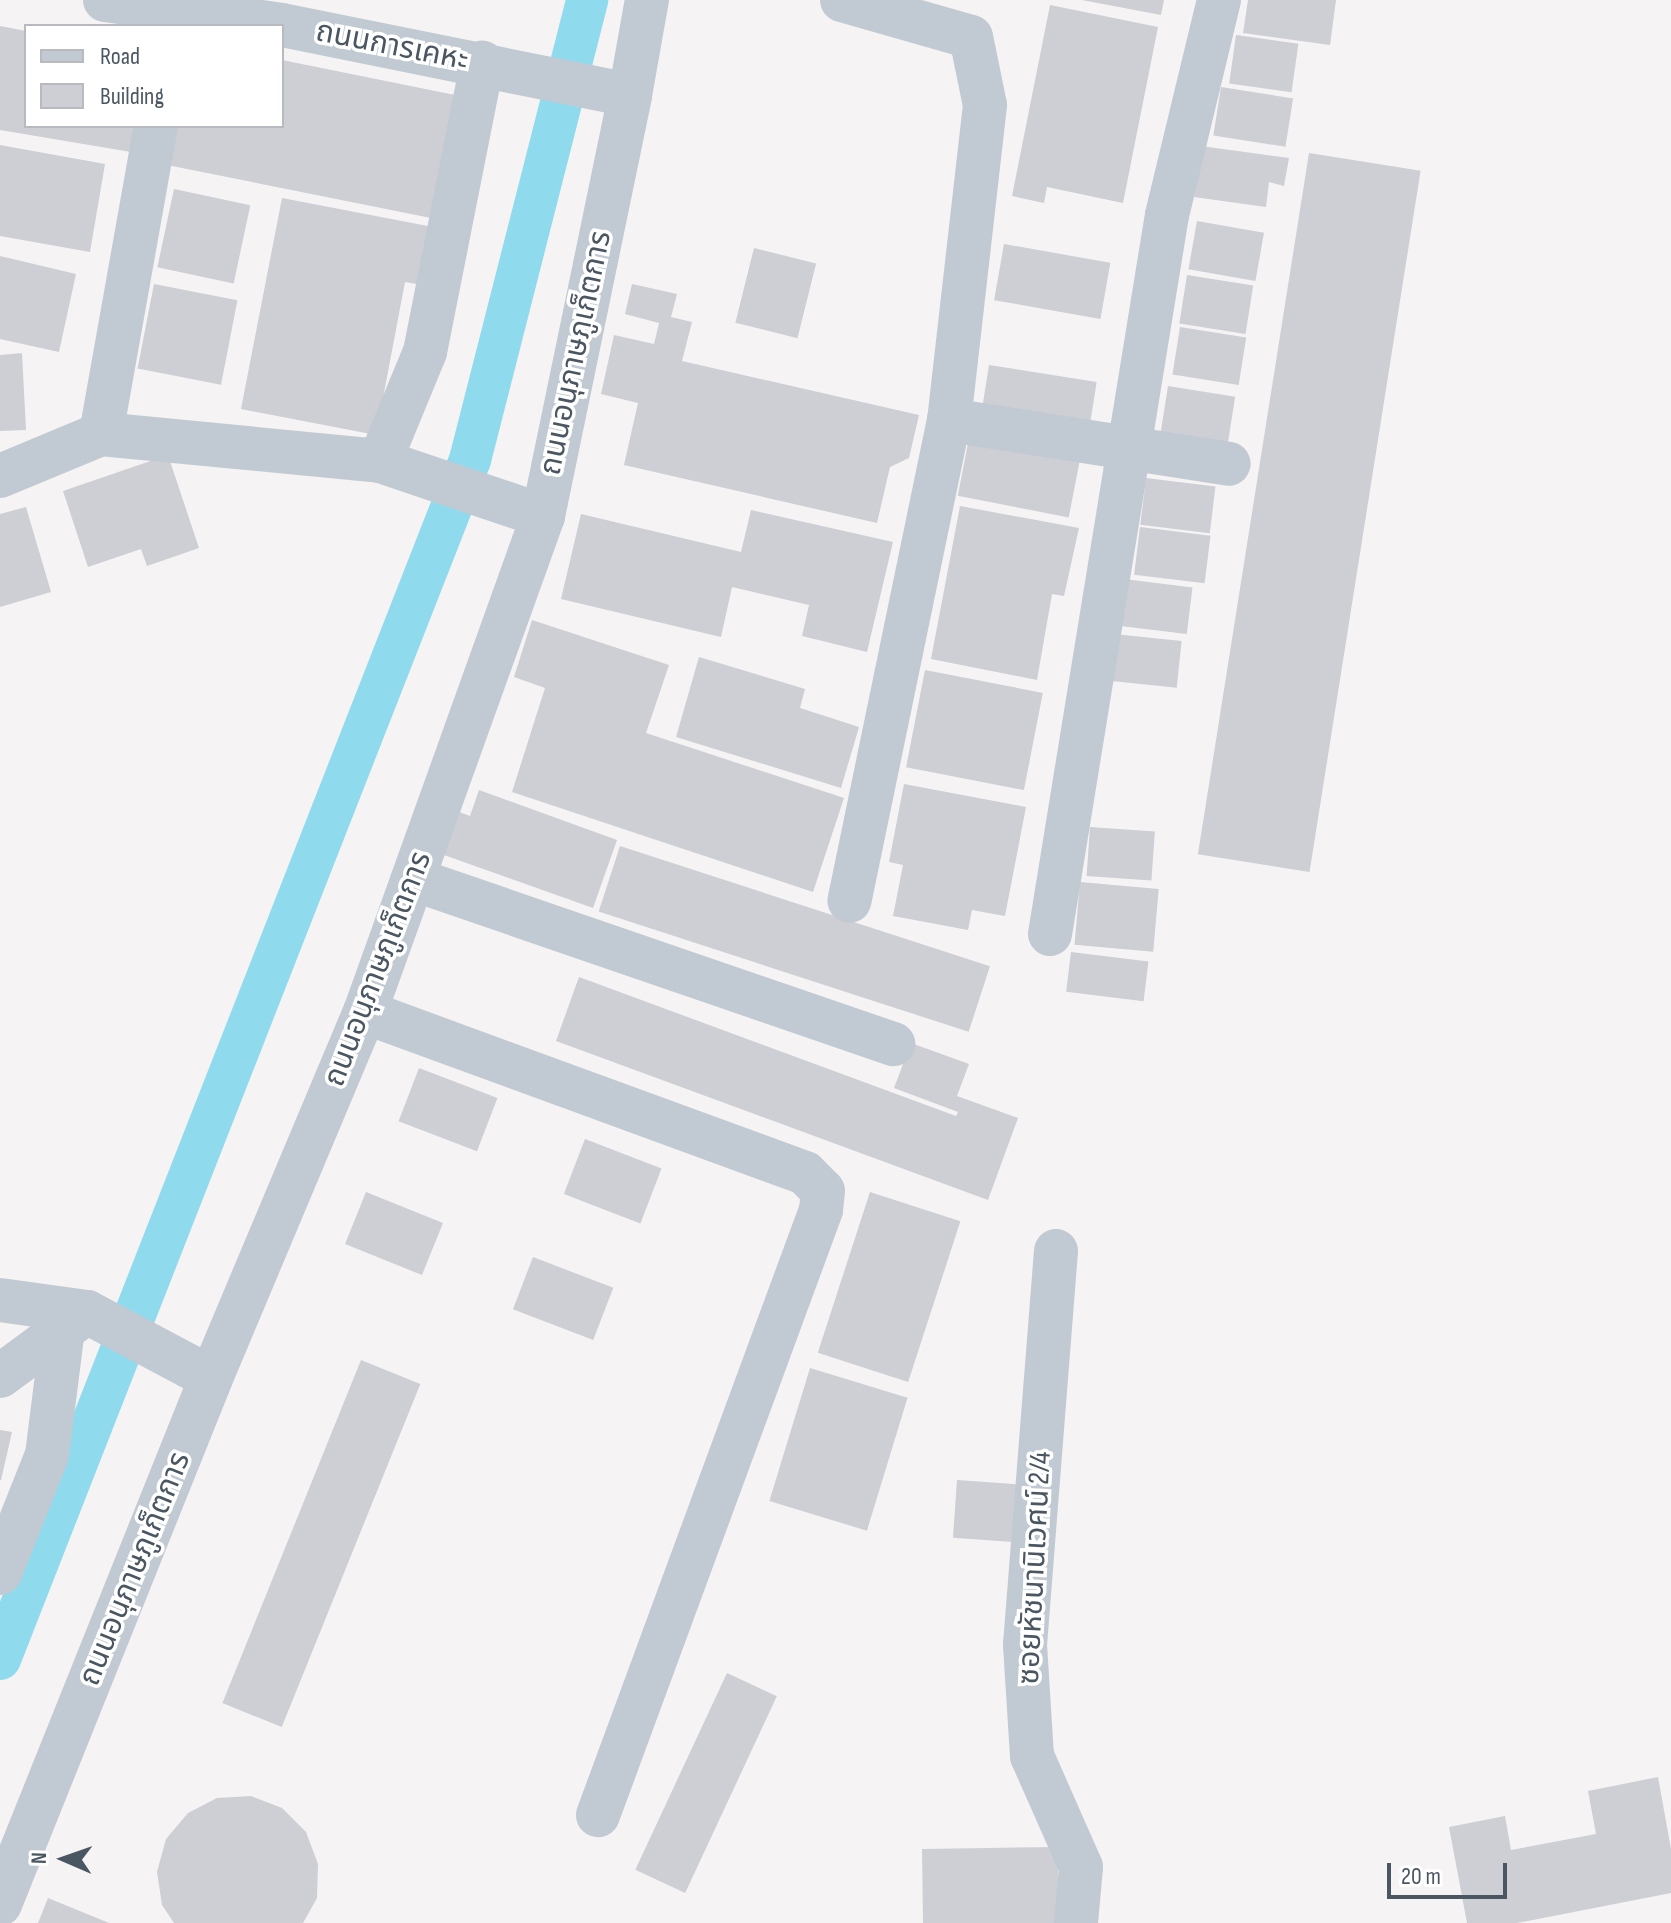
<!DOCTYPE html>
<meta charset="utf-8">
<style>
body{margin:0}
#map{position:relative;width:1671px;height:1923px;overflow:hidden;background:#f5f3f3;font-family:"Sofia Sans Condensed","Noto Sans Thai",sans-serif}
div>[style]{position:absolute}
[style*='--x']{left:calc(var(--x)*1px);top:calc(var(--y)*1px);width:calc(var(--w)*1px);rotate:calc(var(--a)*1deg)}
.canal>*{height:42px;margin:-21px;padding:0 21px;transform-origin:21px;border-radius:21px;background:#90daee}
.building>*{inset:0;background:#cdcfd5;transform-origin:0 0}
.minor>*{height:44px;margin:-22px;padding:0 22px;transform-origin:22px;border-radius:22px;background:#c1cad2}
span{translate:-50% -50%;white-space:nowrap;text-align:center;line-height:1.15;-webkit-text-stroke:7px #fff;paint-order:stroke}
.street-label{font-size:30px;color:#4a5661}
.legend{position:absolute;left:24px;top:24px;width:260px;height:104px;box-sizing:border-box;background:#fff;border:2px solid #b7bbc0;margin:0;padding:10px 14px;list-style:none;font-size:24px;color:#4a5661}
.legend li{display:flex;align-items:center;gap:16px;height:40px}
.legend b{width:40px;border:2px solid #b7bbc0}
.north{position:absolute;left:24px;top:1819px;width:80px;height:80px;-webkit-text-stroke:6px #fff;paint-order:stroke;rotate:272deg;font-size:22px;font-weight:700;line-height:32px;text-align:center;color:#4a5661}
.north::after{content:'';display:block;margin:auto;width:28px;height:36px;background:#4a5661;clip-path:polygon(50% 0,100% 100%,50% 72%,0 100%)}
.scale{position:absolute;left:1387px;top:1863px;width:120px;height:36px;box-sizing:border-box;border:4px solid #4a5661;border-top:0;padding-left:10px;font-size:24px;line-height:28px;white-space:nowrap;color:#4a5661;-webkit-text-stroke:6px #fff;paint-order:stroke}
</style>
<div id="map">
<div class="canal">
<i style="--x:0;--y:1659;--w:1288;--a:-68.6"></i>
<i style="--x:470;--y:460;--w:475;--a:-75.7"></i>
</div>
<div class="building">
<i style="clip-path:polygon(1082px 0,1164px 0,1161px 15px)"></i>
<i style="clip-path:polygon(1248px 0,1336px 0,1330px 45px,1243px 33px)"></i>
<i style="clip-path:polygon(1050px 5px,1158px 27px,1123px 203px,1047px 187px,1044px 203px,1012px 196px)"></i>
<i style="clip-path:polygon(0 26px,26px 31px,26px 126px,135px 126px,131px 152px,0 130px)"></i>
<i style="left:1236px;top:35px;width:63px;height:49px;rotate:8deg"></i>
<i style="clip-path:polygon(282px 60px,460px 96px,436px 219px,157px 163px,164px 126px,282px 126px)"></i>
<i style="left:1221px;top:87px;width:73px;height:49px;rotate:9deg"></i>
<i style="clip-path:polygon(0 145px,105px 164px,90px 252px,0 236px)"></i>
<i style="clip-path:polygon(1201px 146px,1289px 158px,1284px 186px,1269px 182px,1266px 207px,1194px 197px)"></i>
<i style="left:1309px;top:153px;width:113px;height:710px;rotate:9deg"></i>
<i style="left:174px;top:189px;width:78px;height:80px;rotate:12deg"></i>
<i style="clip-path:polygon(282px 198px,433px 227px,422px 285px,405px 282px,376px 435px,241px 409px)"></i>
<i style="left:1197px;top:221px;width:68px;height:49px;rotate:10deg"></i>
<i style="left:1004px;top:244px;width:108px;height:57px;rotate:10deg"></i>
<i style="left:754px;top:248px;width:64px;height:77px;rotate:14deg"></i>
<i style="clip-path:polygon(0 256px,76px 274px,59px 352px,0 339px)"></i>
<i style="left:1187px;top:275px;width:67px;height:49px;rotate:9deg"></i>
<i style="left:154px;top:284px;width:85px;height:86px;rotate:11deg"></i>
<i style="clip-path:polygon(632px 284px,677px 294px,671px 317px,692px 322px,682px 361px,919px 415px,909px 458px,890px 467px,877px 523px,624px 465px,638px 403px,601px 394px,614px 335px,654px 344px,659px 323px,625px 314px)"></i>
<i style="left:1180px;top:327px;width:67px;height:48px;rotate:9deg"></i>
<i style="clip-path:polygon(22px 353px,26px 430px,0 431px,0 355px)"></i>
<i style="left:989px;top:365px;width:109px;height:49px;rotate:9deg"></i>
<i style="left:1168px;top:386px;width:68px;height:49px;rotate:9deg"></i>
<i style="left:970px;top:433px;width:113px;height:64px;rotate:11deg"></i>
<i style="clip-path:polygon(168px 455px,199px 548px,147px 566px,141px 549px,88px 567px,63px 491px)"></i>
<i style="left:1146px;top:478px;width:70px;height:47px;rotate:7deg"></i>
<i style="clip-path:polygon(960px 506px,1079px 528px,1064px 596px,1052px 594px,1037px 680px,931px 659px)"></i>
<i style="clip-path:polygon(26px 507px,51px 592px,0 607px,0 514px)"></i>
<i style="clip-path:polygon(751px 510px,893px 542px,867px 652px,802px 636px,809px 605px,732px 587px,721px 637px,561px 599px,581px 514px,741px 552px)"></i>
<i style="left:1140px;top:527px;width:71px;height:48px;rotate:7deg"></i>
<i style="left:1124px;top:579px;width:69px;height:47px;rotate:7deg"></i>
<i style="clip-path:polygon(532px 620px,669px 665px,646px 733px,844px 798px,813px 892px,512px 792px,545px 688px,514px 677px)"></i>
<i style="left:1114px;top:634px;width:68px;height:47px;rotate:6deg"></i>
<i style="clip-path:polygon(699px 657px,805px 689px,800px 708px,859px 727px,841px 788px,676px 737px)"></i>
<i style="left:925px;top:670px;width:120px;height:99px;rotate:11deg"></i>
<i style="clip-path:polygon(904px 784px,1026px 807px,1005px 916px,972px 910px,968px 930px,893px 916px,903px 865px,889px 862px)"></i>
<i style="clip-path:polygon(479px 790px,617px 840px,593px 908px,444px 855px,459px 812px,470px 816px)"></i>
<i style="left:1090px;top:827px;width:65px;height:49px;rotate:4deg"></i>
<i style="left:620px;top:846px;width:389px;height:69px;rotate:18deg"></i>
<i style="left:1080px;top:882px;width:79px;height:63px;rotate:5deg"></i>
<i style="left:1071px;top:952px;width:78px;height:40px;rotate:7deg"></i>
<i style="clip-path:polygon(579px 977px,956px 1116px,958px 1112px,894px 1088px,911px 1043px,969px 1064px,957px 1096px,1018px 1118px,988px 1200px,556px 1041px)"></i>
<i style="left:419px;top:1068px;width:84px;height:57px;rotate:21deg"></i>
<i style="left:585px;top:1139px;width:82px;height:59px;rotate:21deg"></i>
<i style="left:366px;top:1192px;width:83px;height:56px;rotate:22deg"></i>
<i style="left:870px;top:1192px;width:95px;height:169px;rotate:18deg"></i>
<i style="left:533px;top:1257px;width:86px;height:56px;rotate:21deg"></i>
<i style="left:361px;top:1360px;width:64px;height:370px;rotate:22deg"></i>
<i style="left:810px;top:1368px;width:102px;height:139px;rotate:17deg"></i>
<i style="clip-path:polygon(0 1430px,12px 1432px,1px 1480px,0 1480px)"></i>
<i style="left:957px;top:1480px;width:60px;height:58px;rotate:4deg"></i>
<i style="left:727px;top:1673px;width:55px;height:217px;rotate:25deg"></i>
<i style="clip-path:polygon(1658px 1777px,1671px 1849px,1671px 1893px,1517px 1923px,1467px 1923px,1449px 1827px,1505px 1816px,1511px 1850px,1596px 1834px,1588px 1791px)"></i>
<i style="clip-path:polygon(251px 1796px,282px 1808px,306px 1832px,318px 1864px,317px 1898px,303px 1923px,174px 1923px,162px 1905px,157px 1872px,166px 1839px,188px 1813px,217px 1798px)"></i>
<i style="clip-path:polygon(1058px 1847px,1058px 1899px,1062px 1923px,923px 1923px,922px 1849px)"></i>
<i style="clip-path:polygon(48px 1898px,109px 1923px,38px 1923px)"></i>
</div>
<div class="minor">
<i style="--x:105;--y:0;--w:179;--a:8"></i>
<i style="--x:282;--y:25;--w:355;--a:11.4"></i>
<i style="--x:842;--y:0;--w:134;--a:16"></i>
<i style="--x:971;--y:37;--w:69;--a:78.4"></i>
<i style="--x:985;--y:105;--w:317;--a:96.5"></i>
<i style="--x:949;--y:420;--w:491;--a:101.7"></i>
<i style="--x:949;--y:420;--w:283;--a:8.9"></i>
<i style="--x:101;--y:434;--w:313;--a:-79.9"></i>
<i style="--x:380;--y:461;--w:118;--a:-67.6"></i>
<i style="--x:425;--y:352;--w:295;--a:-78.8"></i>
<i style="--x:0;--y:476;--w:109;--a:-22.6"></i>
<i style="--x:101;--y:434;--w:280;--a:5.5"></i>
<i style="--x:380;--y:461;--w:172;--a:18.6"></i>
<i style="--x:413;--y:879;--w:508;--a:18.97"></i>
<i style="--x:1050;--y:934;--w:728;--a:-80.76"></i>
<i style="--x:1167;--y:215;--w:221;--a:-76.4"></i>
<i style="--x:365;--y:1012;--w:469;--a:20.1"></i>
<i style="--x:805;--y:1173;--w:25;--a:45"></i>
<i style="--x:823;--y:1191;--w:19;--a:96"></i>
<i style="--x:821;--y:1210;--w:645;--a:110.23"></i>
<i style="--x:1056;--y:1251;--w:395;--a:94.5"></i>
<i style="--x:1025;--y:1645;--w:111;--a:86.4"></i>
<i style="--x:1032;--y:1756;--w:121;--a:66.2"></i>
<i style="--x:1081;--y:1867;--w:56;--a:95.1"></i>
<i style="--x:0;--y:1300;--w:88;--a:7.9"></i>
<i style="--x:87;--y:1312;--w:140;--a:28"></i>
<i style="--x:0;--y:1376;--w:98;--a:-36.3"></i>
<i style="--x:0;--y:1573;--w:127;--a:-68.3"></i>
<i style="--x:47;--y:1455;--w:127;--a:-82.8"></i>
<i style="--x:0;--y:1904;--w:567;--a:-68.14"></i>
<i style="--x:211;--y:1378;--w:397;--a:-67.2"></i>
<i style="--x:365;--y:1012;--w:527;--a:-70.26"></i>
<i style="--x:543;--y:516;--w:430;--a:-78.3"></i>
<i style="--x:630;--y:95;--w:97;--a:-79.9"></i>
</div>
<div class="street-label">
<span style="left:392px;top:46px;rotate:11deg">ถนนการเคหะ</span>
<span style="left:576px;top:353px;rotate:-78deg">ถนนอนุภาษภูเก็ตการ</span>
<span style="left:378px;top:969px;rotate:-69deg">ถนนอนุภาษภูเก็ตการ</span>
<span style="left:1035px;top:1568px;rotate:-87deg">ซอยหัชนานิเวศน์ 2/4</span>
<span style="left:135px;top:1569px;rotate:-68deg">ถนนอนุภาษภูเก็ตการ</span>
</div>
<ul class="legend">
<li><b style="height:10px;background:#c1cad2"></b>Road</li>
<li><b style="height:22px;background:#cdcfd5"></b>Building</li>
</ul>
<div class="north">N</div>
<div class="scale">20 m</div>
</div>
